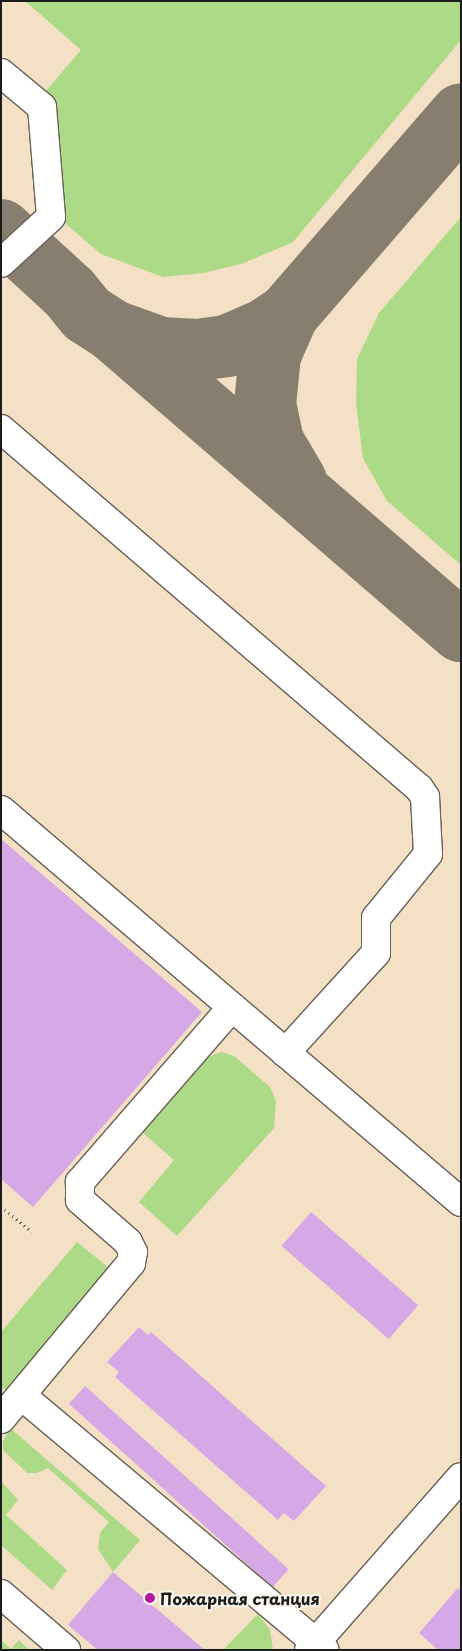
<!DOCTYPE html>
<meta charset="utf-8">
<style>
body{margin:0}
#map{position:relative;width:462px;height:1651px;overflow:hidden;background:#f4e0c4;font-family:"Playpen Sans",sans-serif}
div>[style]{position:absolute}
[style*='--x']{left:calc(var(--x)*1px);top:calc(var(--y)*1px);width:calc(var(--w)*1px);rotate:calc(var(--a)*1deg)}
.green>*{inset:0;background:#acda87}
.taxiway>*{height:62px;margin:-31px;padding:0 31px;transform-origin:31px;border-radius:31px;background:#887e70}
.building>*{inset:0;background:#d7a8e6;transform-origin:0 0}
.path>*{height:3px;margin-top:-1.5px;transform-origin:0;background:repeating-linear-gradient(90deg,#686157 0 1px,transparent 0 5px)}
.roads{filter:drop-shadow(1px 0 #686157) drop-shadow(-1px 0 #686157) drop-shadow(0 1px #686157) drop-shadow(0 -1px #686157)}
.minor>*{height:28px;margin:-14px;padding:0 14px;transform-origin:14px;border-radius:14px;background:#fff}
.dots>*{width:14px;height:14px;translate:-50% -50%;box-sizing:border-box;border:2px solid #fbf7ec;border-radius:50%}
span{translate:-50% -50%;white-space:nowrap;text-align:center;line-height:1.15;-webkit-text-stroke:4px #fbf7ec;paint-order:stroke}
.poi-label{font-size:16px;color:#1c1c1c;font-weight:700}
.left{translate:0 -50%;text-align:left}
.frame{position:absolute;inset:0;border:2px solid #1c1c1c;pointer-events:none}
</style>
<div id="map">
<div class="green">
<i style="clip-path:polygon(25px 1px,461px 1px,461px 40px,293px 242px,244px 263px,204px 273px,163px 277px,101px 254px,60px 219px,45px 92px,81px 50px)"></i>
<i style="clip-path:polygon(461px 217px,461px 565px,387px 501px,363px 458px,356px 403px,357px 359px,379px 313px)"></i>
<i style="clip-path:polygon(221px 1052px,234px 1056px,270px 1087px,276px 1101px,274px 1128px,177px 1236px,139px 1202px,174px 1160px,142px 1132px,206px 1058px)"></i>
<i style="clip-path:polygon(77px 1242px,109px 1268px,6px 1390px,1px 1387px,1px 1332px)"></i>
<i style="clip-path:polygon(10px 1428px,140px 1540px,113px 1572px,98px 1549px,100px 1533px,109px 1522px,48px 1468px,37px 1473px,27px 1473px,3px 1450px,3px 1441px)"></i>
<i style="clip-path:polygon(1px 1481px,18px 1500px,6px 1515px,67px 1570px,52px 1590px,1px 1545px)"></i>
<i style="clip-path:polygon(258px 1614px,270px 1630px,273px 1650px,223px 1650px)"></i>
<i style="clip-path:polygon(1px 1640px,11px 1649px,19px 1640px,29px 1650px,1px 1650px)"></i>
</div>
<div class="taxiway">
<i style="--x:1;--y:230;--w:92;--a:42.4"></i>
<i style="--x:69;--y:292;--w:28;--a:51"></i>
<i style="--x:87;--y:314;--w:30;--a:33"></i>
<i style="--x:112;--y:330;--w:461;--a:40.8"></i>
<i style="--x:288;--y:314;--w:45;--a:113.7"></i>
<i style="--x:270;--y:355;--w:49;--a:95.8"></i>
<i style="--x:265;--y:404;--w:39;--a:78"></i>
<i style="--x:273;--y:442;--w:45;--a:59.5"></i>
<i style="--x:119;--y:333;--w:45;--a:19.7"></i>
<i style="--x:161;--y:348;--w:37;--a:3"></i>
<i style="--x:198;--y:350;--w:29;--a:-8"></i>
<i style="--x:227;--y:346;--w:43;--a:-23.6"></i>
<i style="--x:266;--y:329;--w:27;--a:-34"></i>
<i style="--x:288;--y:314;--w:264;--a:-49.1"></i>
</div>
<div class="building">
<i style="clip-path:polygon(1px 839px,202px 1012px,33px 1207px,1px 1179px)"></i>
<i style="left:311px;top:1212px;width:142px;height:45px;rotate:41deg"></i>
<i style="clip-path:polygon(139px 1327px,148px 1335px,151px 1332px,326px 1486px,294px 1521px,284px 1513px,278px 1520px,115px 1377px,119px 1372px,107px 1362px)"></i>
<i style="left:85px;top:1386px;width:274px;height:24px;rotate:42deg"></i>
<i style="clip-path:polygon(113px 1572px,205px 1650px,98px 1650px,68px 1625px)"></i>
<i style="clip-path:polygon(458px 1588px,461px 1591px,461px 1650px,438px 1650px,419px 1633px)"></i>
</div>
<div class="path">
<i style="--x:1;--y:1206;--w:40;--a:40"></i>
</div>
<div class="roads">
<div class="minor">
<i style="--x:1;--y:73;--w:53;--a:39.7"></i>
<i style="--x:42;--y:107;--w:110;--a:85.3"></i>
<i style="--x:51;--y:217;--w:68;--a:137.4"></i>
<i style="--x:1;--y:429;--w:551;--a:40.66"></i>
<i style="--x:419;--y:788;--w:11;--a:56"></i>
<i style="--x:425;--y:797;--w:57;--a:87"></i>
<i style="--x:428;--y:854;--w:82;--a:129.1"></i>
<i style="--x:376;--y:918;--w:35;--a:90"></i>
<i style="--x:376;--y:953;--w:135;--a:132.3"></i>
<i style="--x:1;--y:810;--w:604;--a:40.44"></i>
<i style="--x:22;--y:1396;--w:395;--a:40"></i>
<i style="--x:1;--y:1419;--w:203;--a:-50.2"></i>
<i style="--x:131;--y:1263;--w:11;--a:-80"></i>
<i style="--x:133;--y:1252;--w:11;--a:-117"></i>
<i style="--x:128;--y:1242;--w:64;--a:-138.8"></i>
<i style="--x:80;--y:1200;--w:18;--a:-90"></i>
<i style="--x:80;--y:1182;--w:230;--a:-49"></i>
<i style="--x:1;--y:1594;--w:86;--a:40.7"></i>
<i style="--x:309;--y:1650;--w:230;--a:-48.7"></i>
</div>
</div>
<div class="dots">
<i style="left:150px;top:1598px;background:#b5179e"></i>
</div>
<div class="poi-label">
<span class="left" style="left:160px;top:1598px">Пожарная станция</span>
</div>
<div class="frame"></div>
</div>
